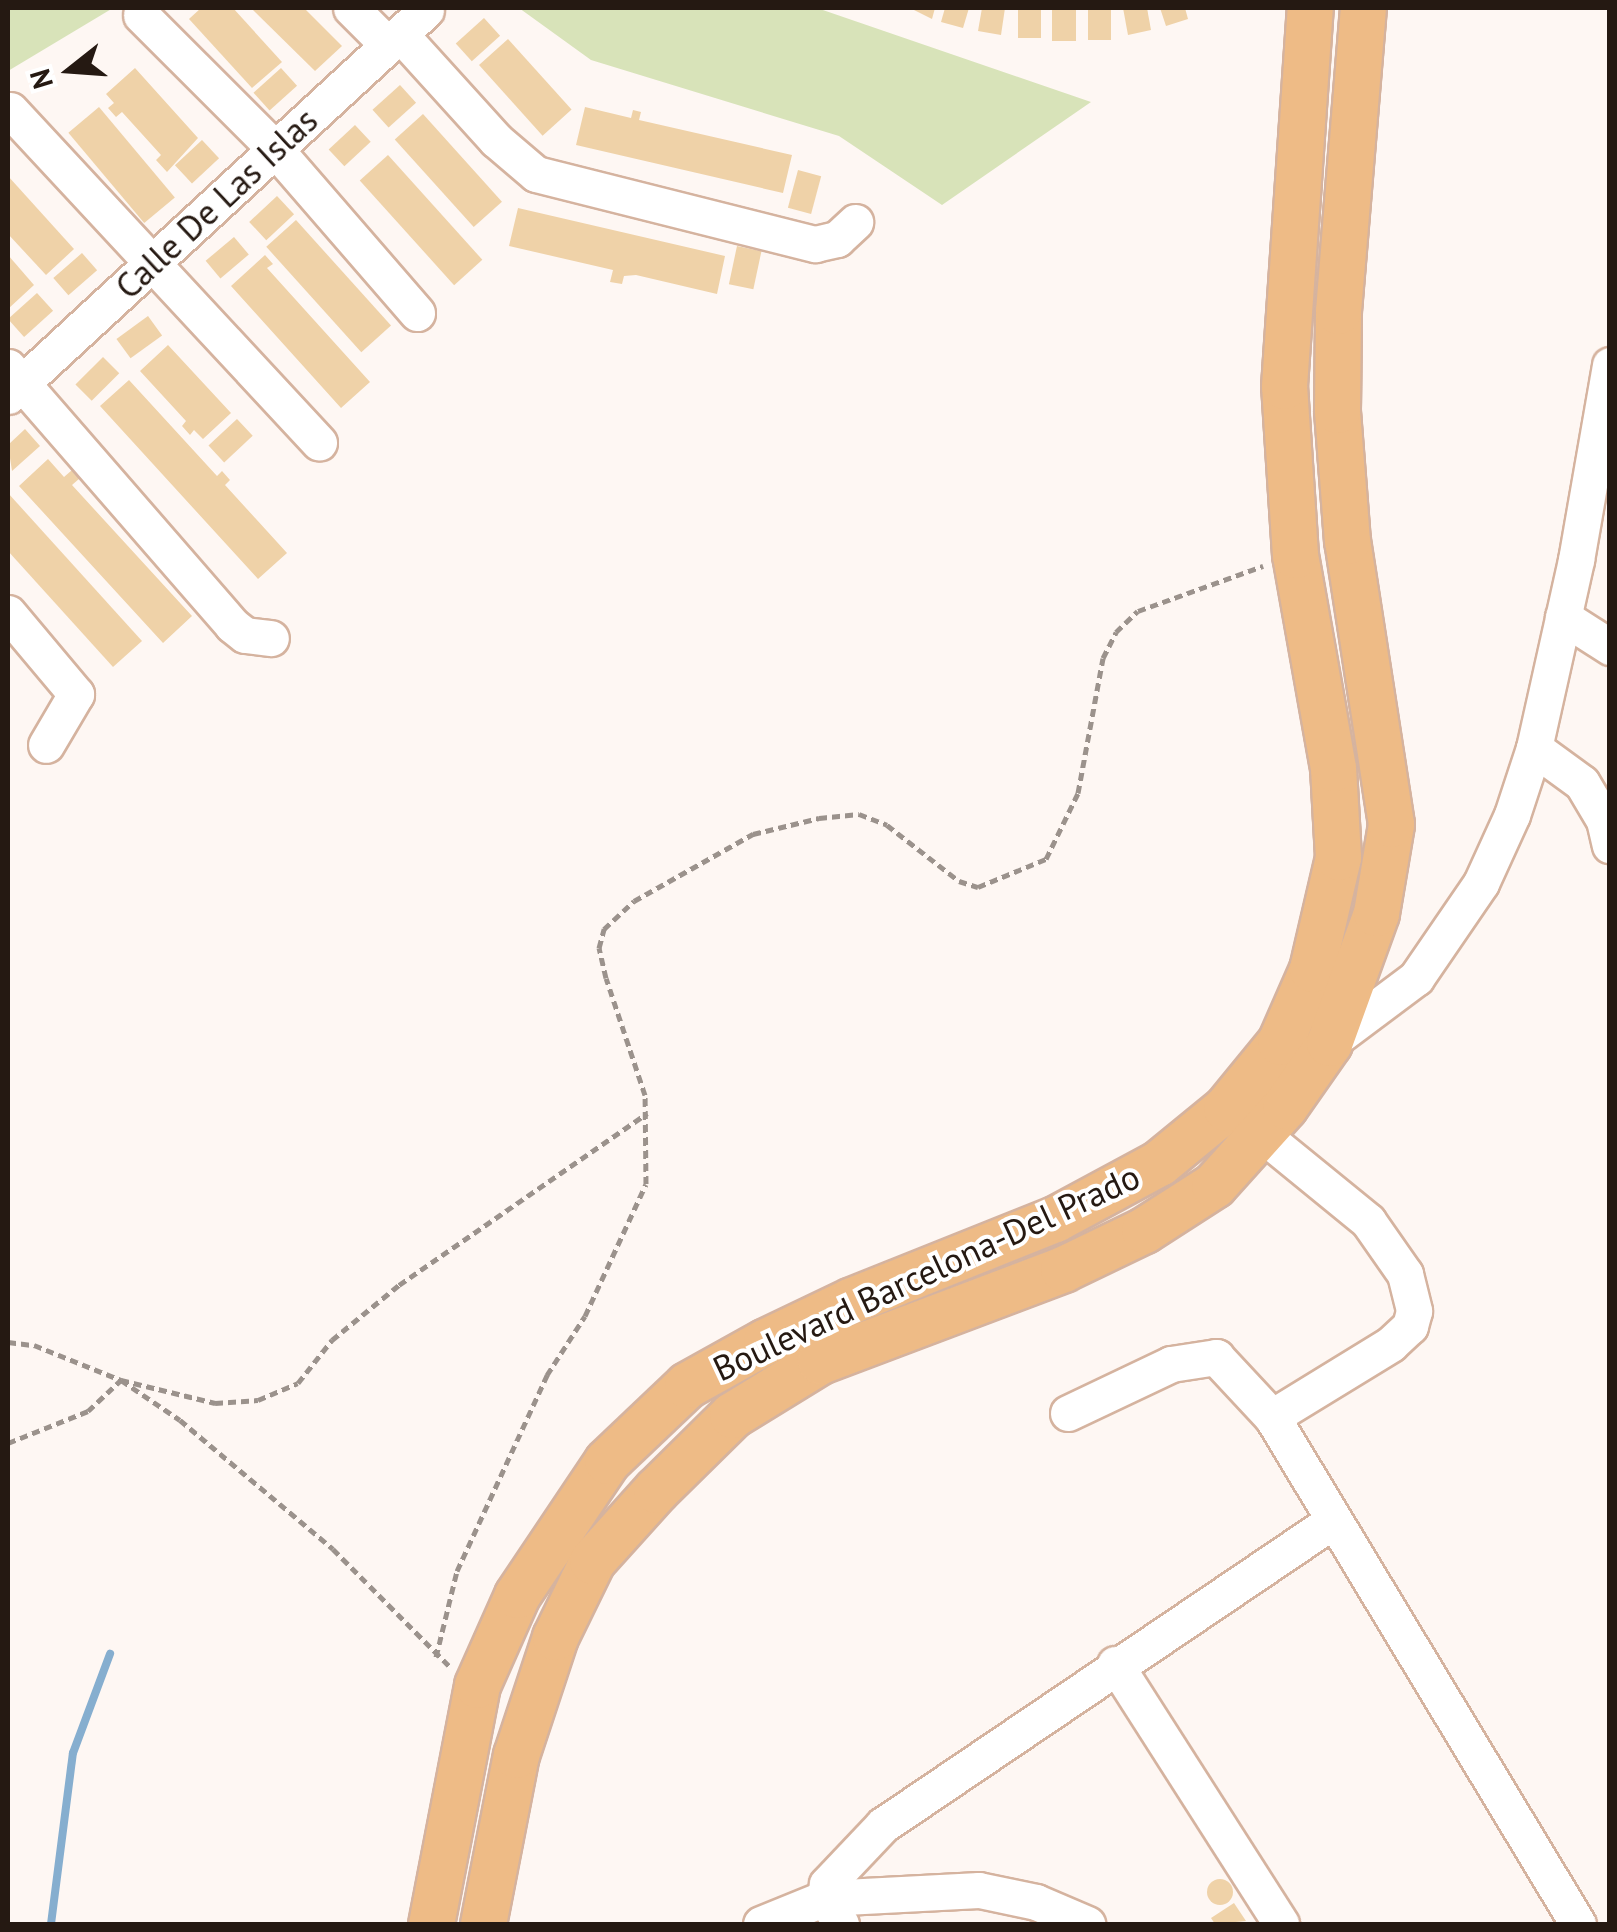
<!DOCTYPE html>
<style>
body{margin:0}
#map{position:relative;width:1617px;height:1932px;overflow:hidden;background:#fef7f3;font-family:"PT Sans",sans-serif}
div>[style]{position:absolute}
[style*='--x']{left:calc(var(--x)*1px);top:calc(var(--y)*1px);width:calc(var(--w)*1px);rotate:calc(var(--a)*1deg)}
.green>*{inset:0;background:#d8e3b9}
.stream>*{height:8px;margin:-4px;padding:0 4px;transform-origin:4px;border-radius:4px;background:#86aecf}
.building>*{inset:0;background:#efd2a8;transform-origin:0 0}
.round{border-radius:50%}
.path>*{height:5px;margin-top:-2.5px;transform-origin:0;background:repeating-linear-gradient(90deg,#9b928c 0 8px,transparent 0 13px)}
.roads{filter:drop-shadow(2px 0 #d5b39f) drop-shadow(-2px 0 #d5b39f) drop-shadow(0 2px #d5b39f) drop-shadow(0 -2px #d5b39f)}
.minor>*{height:35px;margin:-17.5px;padding:0 17.5px;transform-origin:17.5px;border-radius:17.5px;background:#fff}
.major>*{height:45px;margin:-22.5px;padding:0 22.5px;transform-origin:22.5px;border-radius:22.5px;background:#eebb86}
span{translate:-50% -50%;white-space:nowrap;text-align:center;line-height:1.15;-webkit-text-stroke:8px #fff;paint-order:stroke}
.street-label{font-size:35px;color:#251912}
.frame{position:absolute;inset:0;border:10px solid #251912;pointer-events:none}
.north{position:absolute;left:20px;top:20px;width:100px;height:100px;-webkit-text-stroke:8px #fff;paint-order:stroke;rotate:253deg;font-size:28px;font-weight:700;line-height:40px;text-align:center;color:#251912}
.north::after{content:'';display:block;margin:auto;width:35px;height:45px;background:#251912;clip-path:polygon(50% 0,100% 100%,50% 72%,0 100%)}
</style>
<div id="map">
<div class="green">
<i style="clip-path:polygon(8px 8px,113px 8px,8px 71px)"></i>
<i style="clip-path:polygon(519px 8px,817px 8px,1091px 102px,942px 205px,839px 136px,591px 60px)"></i>
</div>
<div class="stream">
<i style="--x:51;--y:1924;--w:172;--a:-82.7"></i>
<i style="--x:73;--y:1753;--w:106;--a:-69.5"></i>
</div>
<div class="building">
<i style="clip-path:polygon(201px 8px,233px 8px,282px 62px,252px 88px,189px 19px)"></i>
<i style="clip-path:polygon(251px 8px,304px 8px,342px 46px,315px 71px)"></i>
<i style="clip-path:polygon(910px 8px,935px 8px,932px 19px)"></i>
<i style="clip-path:polygon(945px 8px,969px 8px,963px 28px,941px 22px)"></i>
<i style="clip-path:polygon(982px 8px,1005px 8px,1001px 35px,978px 31px)"></i>
<i style="left:1018px;top:8px;width:23px;height:30px"></i>
<i style="left:1052px;top:8px;width:24px;height:33px"></i>
<i style="left:1088px;top:8px;width:23px;height:32px"></i>
<i style="clip-path:polygon(1123px 8px,1147px 8px,1151px 30px,1128px 35px)"></i>
<i style="clip-path:polygon(1160px 8px,1185px 8px,1188px 19px,1166px 26px)"></i>
<i style="left:484px;top:18px;width:24px;height:38px;rotate:48deg"></i>
<i style="left:508px;top:39px;width:95px;height:39px;rotate:48deg"></i>
<i style="clip-path:polygon(135px 68px,198px 138px,167px 172px,156px 160px,161px 155px,122px 112px,116px 117px,108px 108px,114px 103px,106px 94px)"></i>
<i style="left:281px;top:68px;width:24px;height:37px;rotate:48deg"></i>
<i style="left:400px;top:85px;width:24px;height:37px;rotate:48deg"></i>
<i style="left:99px;top:107px;width:118px;height:40px;rotate:50deg"></i>
<i style="clip-path:polygon(585px 107px,631px 118px,633px 110px,641px 112px,639px 120px,792px 155px,783px 193px,576px 145px)"></i>
<i style="left:423px;top:114px;width:118px;height:38px;rotate:48deg"></i>
<i style="left:355px;top:125px;width:23px;height:36px;rotate:47deg"></i>
<i style="left:202px;top:140px;width:25px;height:37px;rotate:47deg"></i>
<i style="left:388px;top:155px;width:141px;height:38px;rotate:48deg"></i>
<i style="left:798px;top:170px;width:24px;height:39px;rotate:15deg"></i>
<i style="clip-path:polygon(8px 176px,74px 249px,46px 275px,8px 234px)"></i>
<i style="left:277px;top:196px;width:25px;height:38px;rotate:47deg"></i>
<i style="clip-path:polygon(518px 208px,725px 256px,717px 294px,636px 275px,624px 276px,622px 284px,610px 282px,613px 270px,509px 246px)"></i>
<i style="left:296px;top:220px;width:142px;height:40px;rotate:48deg"></i>
<i style="left:234px;top:237px;width:23px;height:37px;rotate:50deg"></i>
<i style="left:737px;top:246px;width:25px;height:39px;rotate:12deg"></i>
<i style="left:82px;top:253px;width:23px;height:38px;rotate:49deg"></i>
<i style="clip-path:polygon(8px 255px,34px 285px,8px 309px)"></i>
<i style="clip-path:polygon(265px 255px,273px 264px,267px 268px,370px 382px,341px 408px,231px 286px)"></i>
<i style="left:37px;top:293px;width:24px;height:39px;rotate:48deg"></i>
<i style="left:148px;top:316px;width:24px;height:39px;rotate:54deg"></i>
<i style="clip-path:polygon(168px 345px,231px 413px,203px 439px,194px 430px,190px 435px,182px 426px,186px 421px,140px 371px)"></i>
<i style="left:103px;top:357px;width:23px;height:39px;rotate:45deg"></i>
<i style="clip-path:polygon(129px 380px,217px 476px,222px 471px,230px 480px,225px 485px,287px 553px,258px 579px,100px 406px)"></i>
<i style="left:237px;top:419px;width:23px;height:39px;rotate:47deg"></i>
<i style="clip-path:polygon(25px 429px,40px 446px,12px 471px,8px 445px)"></i>
<i style="clip-path:polygon(48px 459px,64px 477px,79px 464px,87px 472px,72px 485px,192px 616px,163px 643px,19px 486px)"></i>
<i style="clip-path:polygon(8px 493px,142px 641px,113px 667px,8px 551px)"></i>
<i class="round" style="left:1207px;top:1879px;width:26px;height:26px"></i>
<i style="clip-path:polygon(1234px 1903px,1246px 1921px,1215px 1924px,1211px 1918px)"></i>
</div>
<div class="path">
<i style="--x:8;--y:1342;--w:26;--a:7"></i>
<i style="--x:34;--y:1345;--w:94;--a:21.9"></i>
<i style="--x:121;--y:1380;--w:71;--a:34.1"></i>
<i style="--x:180;--y:1420;--w:200;--a:40.1"></i>
<i style="--x:333;--y:1549;--w:166;--a:45.2"></i>
<i style="--x:8;--y:1443;--w:86;--a:-21.8"></i>
<i style="--x:88;--y:1411;--w:45;--a:-43.2"></i>
<i style="--x:121;--y:1380;--w:97;--a:13.7"></i>
<i style="--x:215;--y:1403;--w:43;--a:-4"></i>
<i style="--x:258;--y:1400;--w:43;--a:-23"></i>
<i style="--x:298;--y:1383;--w:55;--a:-51.7"></i>
<i style="--x:332;--y:1340;--w:87;--a:-39.4"></i>
<i style="--x:399;--y:1285;--w:302;--a:-34.7"></i>
<i style="--x:436;--y:1657;--w:89;--a:-76.3"></i>
<i style="--x:457;--y:1571;--w:216;--a:-65.3"></i>
<i style="--x:547;--y:1375;--w:70;--a:-57.2"></i>
<i style="--x:585;--y:1316;--w:145;--a:-65.2"></i>
<i style="--x:646;--y:1184;--w:89;--a:-90.6"></i>
<i style="--x:645;--y:1095;--w:123;--a:-108.4"></i>
<i style="--x:606;--y:978;--w:31;--a:-103"></i>
<i style="--x:599;--y:948;--w:20;--a:-75"></i>
<i style="--x:604;--y:929;--w:41;--a:-43"></i>
<i style="--x:634;--y:901;--w:137;--a:-29.4"></i>
<i style="--x:753;--y:834;--w:68;--a:-13.6"></i>
<i style="--x:819;--y:818;--w:40;--a:-5.7"></i>
<i style="--x:859;--y:814;--w:30;--a:21"></i>
<i style="--x:887;--y:825;--w:91;--a:37.9"></i>
<i style="--x:959;--y:881;--w:20;--a:18"></i>
<i style="--x:978;--y:887;--w:74;--a:-22.4"></i>
<i style="--x:1046;--y:859;--w:73;--a:-64.1"></i>
<i style="--x:1078;--y:793;--w:137;--a:-79.5"></i>
<i style="--x:1103;--y:658;--w:29;--a:-63"></i>
<i style="--x:1116;--y:632;--w:30;--a:-44"></i>
<i style="--x:1138;--y:611;--w:133;--a:-19.8"></i>
</div>
<div class="roads">
<div class="minor">
<i style="--x:351;--y:8;--w:52;--a:45"></i>
<i style="--x:141;--y:15;--w:190;--a:45"></i>
<i style="--x:275;--y:149;--w:217;--a:49.1"></i>
<i style="--x:400;--y:34;--w:143;--a:47.8"></i>
<i style="--x:496;--y:140;--w:52;--a:40.4"></i>
<i style="--x:536;--y:174;--w:288;--a:14.1"></i>
<i style="--x:815;--y:244;--w:23;--a:-13"></i>
<i style="--x:837;--y:239;--w:25;--a:-43"></i>
<i style="--x:10;--y:110;--w:454;--a:47.1"></i>
<i style="--x:8;--y:367;--w:342;--a:49"></i>
<i style="--x:232;--y:625;--w:16;--a:38"></i>
<i style="--x:245;--y:635;--w:26;--a:7"></i>
<i style="--x:8;--y:396;--w:569;--a:-42.72"></i>
<i style="--x:8;--y:613;--w:106;--a:50"></i>
<i style="--x:76;--y:694;--w:59;--a:120.5"></i>
<i style="--x:1563;--y:617;--w:56;--a:32.6"></i>
<i style="--x:1534;--y:748;--w:59;--a:36.1"></i>
<i style="--x:1582;--y:783;--w:43;--a:59.3"></i>
<i style="--x:1604;--y:820;--w:26;--a:77"></i>
<i style="--x:1329;--y:1043;--w:109;--a:-36.8"></i>
<i style="--x:1416;--y:978;--w:115;--a:-55.6"></i>
<i style="--x:1481;--y:883;--w:75;--a:-65.5"></i>
<i style="--x:1512;--y:815;--w:71;--a:-71.8"></i>
<i style="--x:1534;--y:748;--w:193;--a:-77.4"></i>
<i style="--x:1576;--y:560;--w:198;--a:-80.1"></i>
<i style="--x:1259;--y:1132;--w:141;--a:39.2"></i>
<i style="--x:1368;--y:1221;--w:65;--a:55.1"></i>
<i style="--x:1405;--y:1274;--w:38;--a:76"></i>
<i style="--x:1414;--y:1311;--w:16;--a:105"></i>
<i style="--x:1410;--y:1326;--w:26;--a:137"></i>
<i style="--x:1391;--y:1344;--w:140;--a:148.5"></i>
<i style="--x:1068;--y:1413;--w:114;--a:-25.4"></i>
<i style="--x:1171;--y:1364;--w:46;--a:-8.8"></i>
<i style="--x:1216;--y:1357;--w:82;--a:47"></i>
<i style="--x:1272;--y:1417;--w:592;--a:58.89"></i>
<i style="--x:1115;--y:1664;--w:308;--a:57.4"></i>
<i style="--x:761;--y:1924;--w:69;--a:-22.1"></i>
<i style="--x:825;--y:1898;--w:154;--a:-3"></i>
<i style="--x:979;--y:1890;--w:58;--a:11.9"></i>
<i style="--x:1036;--y:1902;--w:56;--a:23.3"></i>
<i style="--x:841;--y:1924;--w:31;--a:-122"></i>
<i style="--x:825;--y:1898;--w:14;--a:-82"></i>
<i style="--x:827;--y:1884;--w:81;--a:-46.5"></i>
<i style="--x:883;--y:1825;--w:544;--a:-34.07"></i>
</div>
<div class="major">
<i style="--x:431;--y:1924;--w:243;--a:-79.1"></i>
<i style="--x:477;--y:1685;--w:98;--a:-66"></i>
<i style="--x:517;--y:1595;--w:161;--a:-56.1"></i>
<i style="--x:607;--y:1461;--w:110;--a:-43.5"></i>
<i style="--x:687;--y:1385;--w:90;--a:-29.1"></i>
<i style="--x:766;--y:1341;--w:95;--a:-25.5"></i>
<i style="--x:852;--y:1300;--w:219;--a:-21.8"></i>
<i style="--x:1055;--y:1219;--w:118;--a:-28.3"></i>
<i style="--x:1159;--y:1163;--w:87;--a:-39.4"></i>
<i style="--x:1226;--y:1108;--w:85;--a:-50.7"></i>
<i style="--x:1280;--y:1042;--w:80;--a:-66.3"></i>
<i style="--x:1312;--y:969;--w:115;--a:-76.9"></i>
<i style="--x:1338;--y:857;--w:89;--a:-93.2"></i>
<i style="--x:1333;--y:768;--w:216;--a:-100.1"></i>
<i style="--x:1295;--y:555;--w:169;--a:-93.7"></i>
<i style="--x:1284;--y:386;--w:379;--a:-86.1"></i>
<i style="--x:483;--y:1924;--w:172;--a:-79"></i>
<i style="--x:516;--y:1755;--w:124;--a:-71.7"></i>
<i style="--x:555;--y:1637;--w:85;--a:-64"></i>
<i style="--x:592;--y:1561;--w:96;--a:-48"></i>
<i style="--x:656;--y:1490;--w:107;--a:-44.6"></i>
<i style="--x:732;--y:1415;--w:103;--a:-31.5"></i>
<i style="--x:820;--y:1361;--w:260;--a:-20.7"></i>
<i style="--x:1063;--y:1269;--w:90;--a:-25.7"></i>
<i style="--x:1144;--y:1230;--w:83;--a:-32.7"></i>
<i style="--x:1214;--y:1185;--w:106;--a:-48.1"></i>
<i style="--x:1285;--y:1106;--w:77;--a:-55.1"></i>
<i style="--x:1329;--y:1043;--w:138;--a:-70.1"></i>
<i style="--x:1376;--y:913;--w:90;--a:-80.4"></i>
<i style="--x:1391;--y:824;--w:286;--a:-98.8"></i>
<i style="--x:1347;--y:541;--w:131;--a:-94.4"></i>
<i style="--x:1337;--y:410;--w:99;--a:-89.4"></i>
<i style="--x:1338;--y:311;--w:304;--a:-85.3"></i>
</div>
</div>
<div class="street-label">
<span style="left:216px;top:203px;rotate:-43deg">Calle De Las Islas</span>
<span style="left:926px;top:1272px;rotate:-25deg">Boulevard Barcelona-Del Prado</span>
</div>
<div class="frame"></div>
<div class="north">N</div>
</div>
